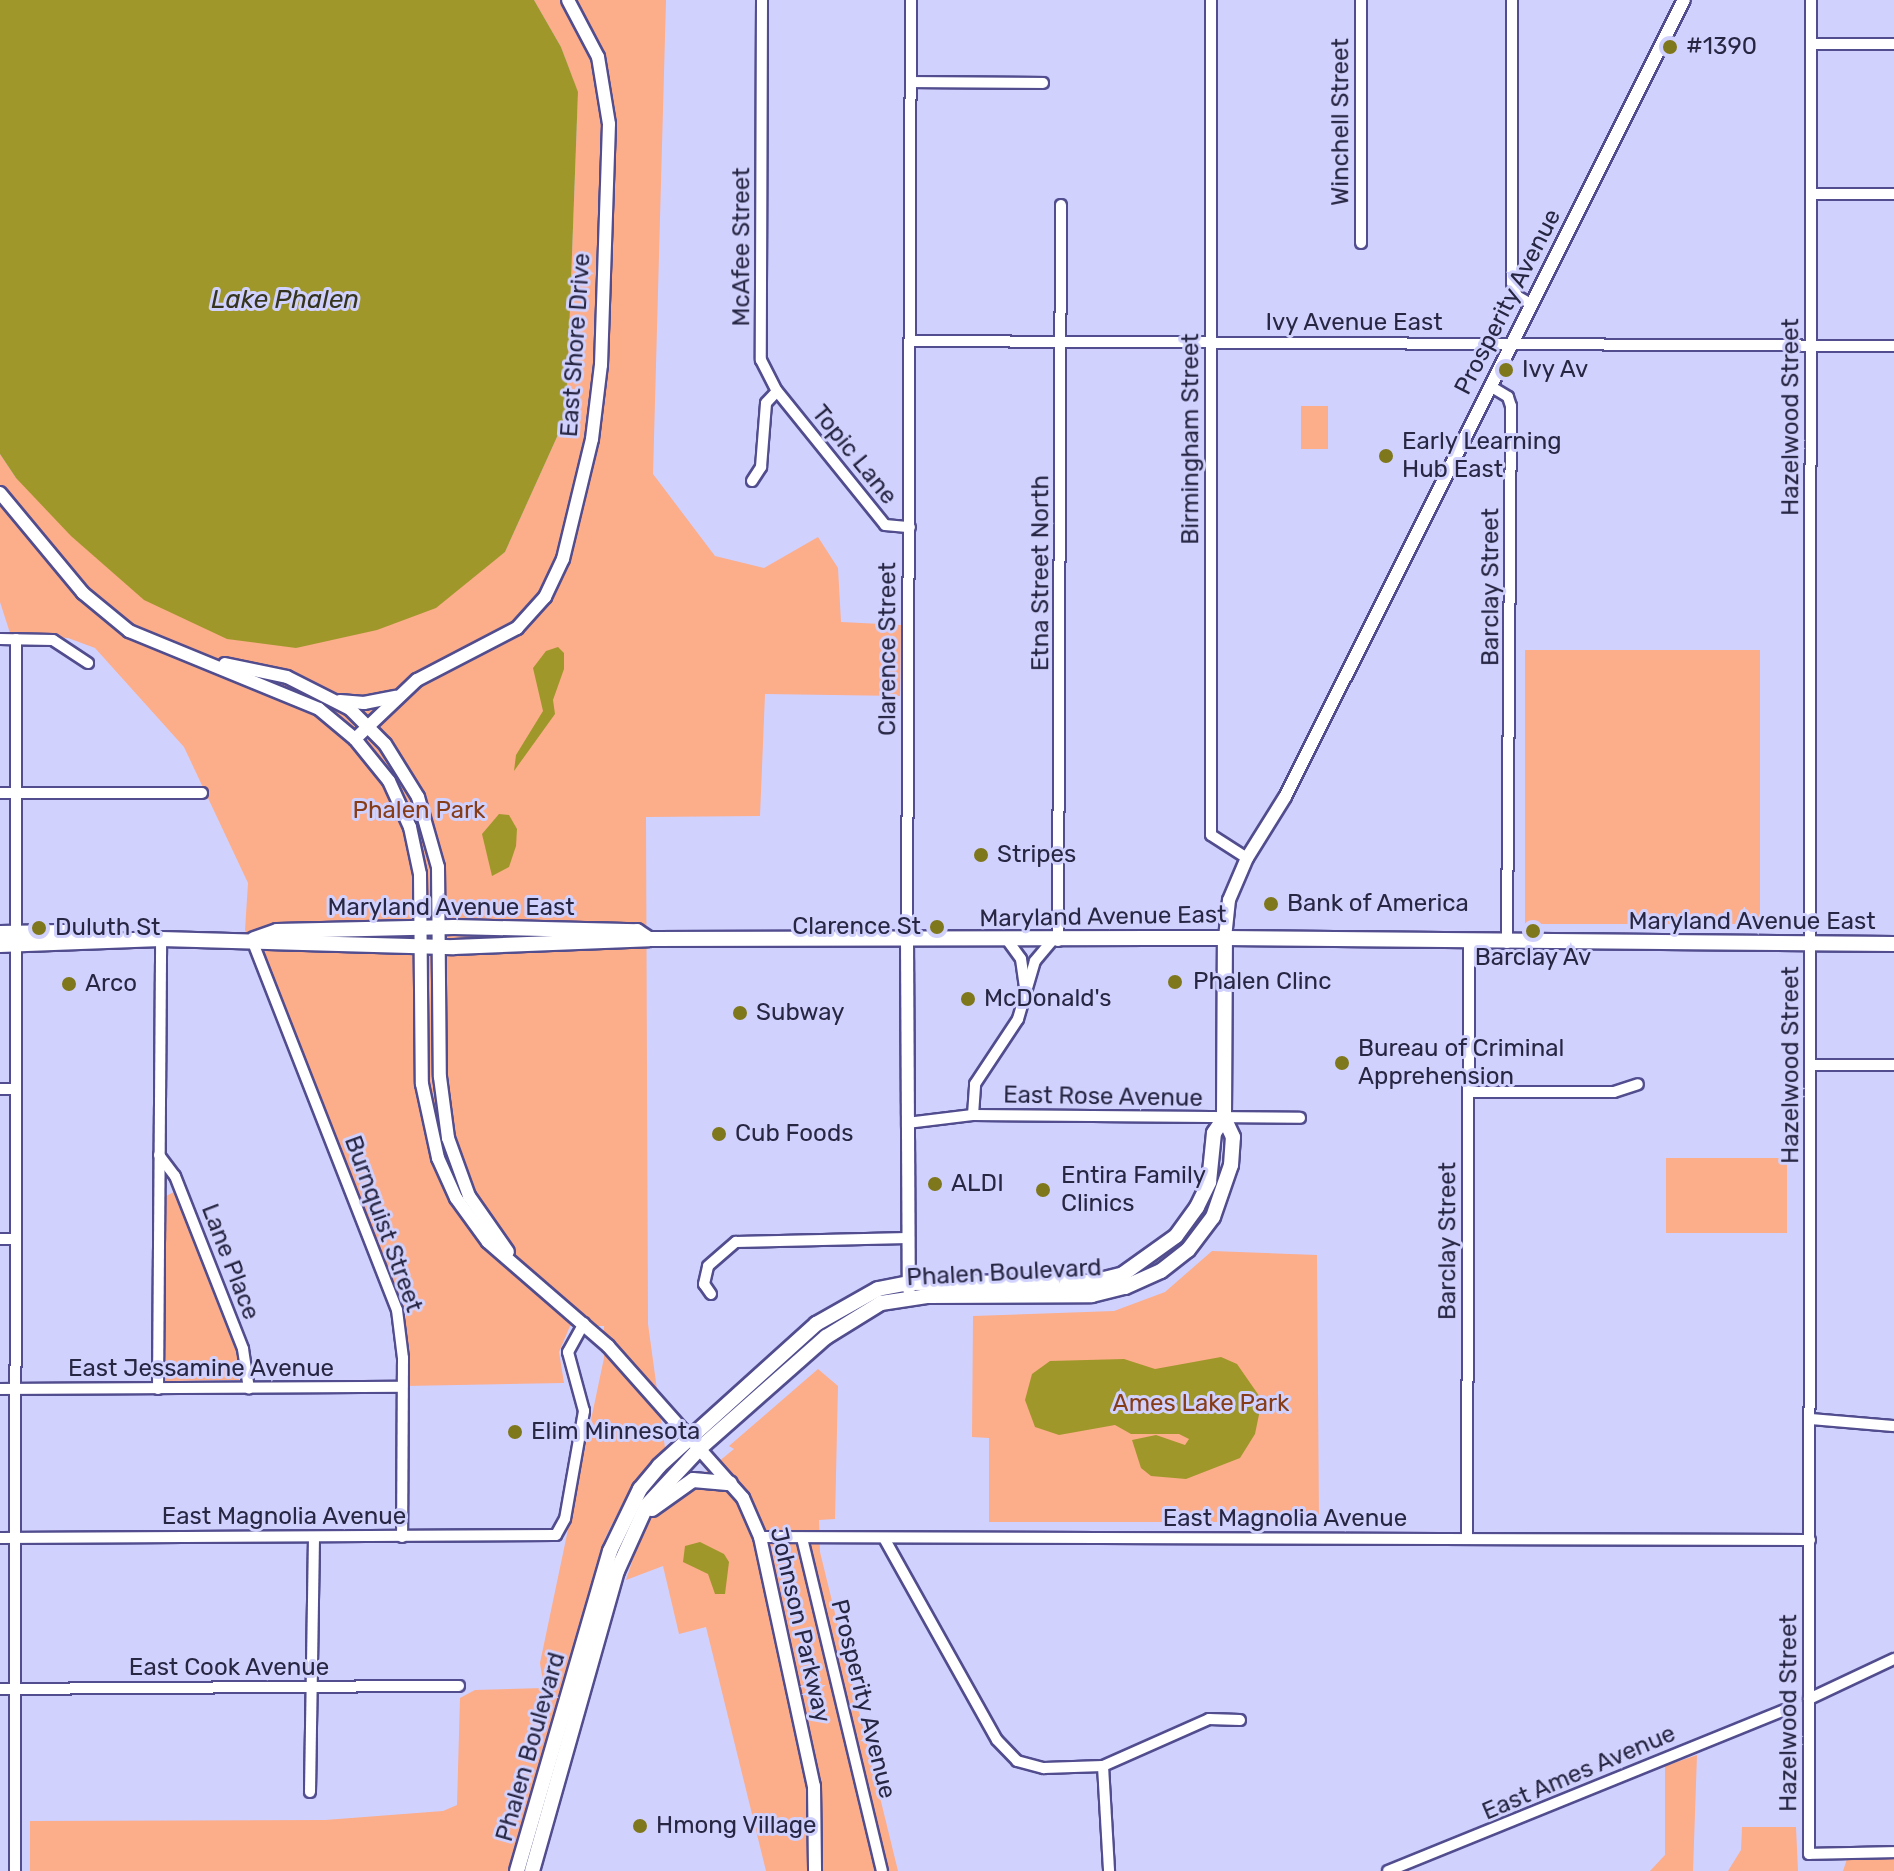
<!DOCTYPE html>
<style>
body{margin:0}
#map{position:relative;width:1894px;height:1871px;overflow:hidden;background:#d1d1fe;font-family:Rubik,sans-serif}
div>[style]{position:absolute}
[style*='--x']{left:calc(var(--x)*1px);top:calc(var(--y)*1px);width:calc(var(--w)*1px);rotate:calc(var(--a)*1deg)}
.green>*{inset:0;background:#fcad8a;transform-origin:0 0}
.water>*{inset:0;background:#a0972a}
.roads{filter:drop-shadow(2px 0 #514d8e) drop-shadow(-2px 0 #514d8e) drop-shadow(0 2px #514d8e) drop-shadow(0 -2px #514d8e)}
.minor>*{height:10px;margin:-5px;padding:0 5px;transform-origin:5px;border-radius:5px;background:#fff}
.tertiary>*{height:12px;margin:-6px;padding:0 6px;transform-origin:6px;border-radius:6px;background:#fff}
.secondary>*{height:14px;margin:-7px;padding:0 7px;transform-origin:7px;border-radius:7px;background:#fff}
.dots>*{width:22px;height:22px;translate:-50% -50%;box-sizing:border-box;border:4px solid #d1d1fe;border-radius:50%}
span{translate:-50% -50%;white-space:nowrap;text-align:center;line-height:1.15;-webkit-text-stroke:6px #d1d1fe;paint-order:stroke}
.poi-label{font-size:24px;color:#272643}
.left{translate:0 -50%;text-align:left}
.right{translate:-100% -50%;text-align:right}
.street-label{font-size:24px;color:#272643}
.park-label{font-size:24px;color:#853c17}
.water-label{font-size:26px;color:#35341d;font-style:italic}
</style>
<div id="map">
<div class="green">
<i style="clip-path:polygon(534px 0,666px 0,653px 474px,715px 556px,764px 568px,818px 537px,838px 568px,841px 622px,901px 625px,900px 696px,765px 694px,760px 816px,646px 817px,648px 1324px,665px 1448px,628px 1493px,605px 1538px,510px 1871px,30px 1871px,30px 1821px,325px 1820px,443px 1811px,457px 1805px,460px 1698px,475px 1690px,544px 1688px,540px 1663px,604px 1358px,604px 1326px,570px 1326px,559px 1352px,564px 1383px,405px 1386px,406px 1310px,245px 930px,248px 883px,184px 747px,95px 648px,68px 638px,10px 633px,0 602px,0 454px,16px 478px,296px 648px,470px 578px,505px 552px,566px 417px,578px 93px,561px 47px)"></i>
<i style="left:1301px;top:406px;width:27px;height:43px"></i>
<i style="left:1525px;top:650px;width:235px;height:274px"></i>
<i style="left:1666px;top:1158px;width:121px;height:75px"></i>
<i style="clip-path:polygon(174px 1192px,237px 1353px,239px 1380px,166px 1381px,166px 1196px)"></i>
<i style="clip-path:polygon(1212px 1251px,1317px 1255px,1319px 1522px,989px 1522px,989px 1438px,972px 1437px,973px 1316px,1114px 1311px,1165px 1292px)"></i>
<i style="clip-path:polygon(818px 1369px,838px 1386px,835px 1519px,819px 1520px,820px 1552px,898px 1871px,766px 1871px,706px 1627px,679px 1634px,663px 1566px,626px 1580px,644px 1526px,658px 1511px,734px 1449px,729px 1446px)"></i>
<i style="clip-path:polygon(1697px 1755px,1693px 1871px,1650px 1871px,1665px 1855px,1665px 1766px)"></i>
<i style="clip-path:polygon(1742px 1827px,1796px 1827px,1798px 1871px,1728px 1871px,1741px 1850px)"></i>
<i style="clip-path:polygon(1848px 1856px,1894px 1857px,1894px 1871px,1843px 1871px)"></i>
</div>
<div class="water">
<i style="clip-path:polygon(0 0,534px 0,561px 47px,578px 92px,566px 417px,505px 552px,436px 608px,377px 630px,296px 648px,227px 639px,144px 600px,71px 536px,16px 478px,0 454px)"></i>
<i style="clip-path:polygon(558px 647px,564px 653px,564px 669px,553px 700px,555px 714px,514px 771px,516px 755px,543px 711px,533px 668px,546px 651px)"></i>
<i style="clip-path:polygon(499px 814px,509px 815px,517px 829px,516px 846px,509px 867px,492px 876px,482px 834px)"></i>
<i style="clip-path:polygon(1221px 1357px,1237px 1364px,1262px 1400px,1255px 1434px,1240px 1458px,1186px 1479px,1151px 1476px,1141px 1468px,1132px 1440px,1156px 1435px,1185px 1445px,1189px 1439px,1179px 1434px,1131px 1434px,1115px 1425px,1059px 1435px,1035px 1427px,1025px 1400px,1032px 1374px,1050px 1361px,1124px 1359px,1155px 1369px)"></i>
<i style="clip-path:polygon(700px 1542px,724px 1554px,729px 1562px,725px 1594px,715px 1594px,708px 1574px,683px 1562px,685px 1546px)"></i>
</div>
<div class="roads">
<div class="minor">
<i style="--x:762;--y:0;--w:360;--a:90.2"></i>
<i style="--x:761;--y:360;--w:35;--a:63"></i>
<i style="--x:777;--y:391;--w:172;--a:51.1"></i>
<i style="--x:885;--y:525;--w:25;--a:5"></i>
<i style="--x:1211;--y:0;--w:835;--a:90"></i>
<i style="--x:1211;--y:835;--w:43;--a:32.6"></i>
<i style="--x:1361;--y:0;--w:243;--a:90"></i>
<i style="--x:1512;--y:0;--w:283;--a:90"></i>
<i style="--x:1512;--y:283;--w:14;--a:69"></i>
<i style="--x:1517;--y:296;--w:16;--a:30"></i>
<i style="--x:1811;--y:0;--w:1854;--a:90.06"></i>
<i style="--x:1809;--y:1854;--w:85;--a:-1.3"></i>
<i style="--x:1811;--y:44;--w:83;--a:0"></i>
<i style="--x:911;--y:82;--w:132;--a:0.4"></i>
<i style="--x:1811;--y:194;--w:83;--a:0"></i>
<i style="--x:910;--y:341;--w:984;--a:0.29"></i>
<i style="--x:1490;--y:386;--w:21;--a:31"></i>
<i style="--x:1508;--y:397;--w:9;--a:72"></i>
<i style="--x:1511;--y:406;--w:537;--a:90.43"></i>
<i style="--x:752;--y:481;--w:17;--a:-57"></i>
<i style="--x:761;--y:467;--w:64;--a:-85.5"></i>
<i style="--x:766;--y:403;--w:16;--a:-47"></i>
<i style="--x:0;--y:639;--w:53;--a:1.1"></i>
<i style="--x:53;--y:640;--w:42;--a:33.3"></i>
<i style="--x:0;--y:793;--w:202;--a:0"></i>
<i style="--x:16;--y:933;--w:294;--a:-90"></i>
<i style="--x:252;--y:940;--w:397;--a:68.6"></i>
<i style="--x:397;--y:1310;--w:48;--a:82.9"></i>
<i style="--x:403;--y:1358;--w:179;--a:90.3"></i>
<i style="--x:907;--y:941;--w:941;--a:-89.76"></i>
<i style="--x:1008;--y:941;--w:22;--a:54"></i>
<i style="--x:1021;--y:959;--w:30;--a:82"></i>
<i style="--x:1058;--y:941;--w:736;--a:-89.77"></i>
<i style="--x:1811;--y:1065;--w:83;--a:0"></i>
<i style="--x:0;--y:1089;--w:16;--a:0"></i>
<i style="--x:1468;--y:1092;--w:146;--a:0"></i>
<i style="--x:1614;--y:1092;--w:25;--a:-18"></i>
<i style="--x:973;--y:1115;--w:31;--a:-86"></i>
<i style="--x:975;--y:1084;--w:78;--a:-56.5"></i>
<i style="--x:1018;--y:1019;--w:60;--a:-73.7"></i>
<i style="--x:1035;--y:961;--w:26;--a:-50"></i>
<i style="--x:907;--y:1123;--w:66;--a:-6.9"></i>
<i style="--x:973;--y:1115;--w:327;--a:0.5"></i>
<i style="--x:159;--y:1155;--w:26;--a:53"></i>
<i style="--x:175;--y:1176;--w:186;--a:68.5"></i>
<i style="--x:243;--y:1349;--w:40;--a:81.5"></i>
<i style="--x:0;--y:1239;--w:16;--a:0"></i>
<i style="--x:711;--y:1294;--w:12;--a:-125"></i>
<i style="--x:704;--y:1284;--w:18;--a:-77"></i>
<i style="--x:708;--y:1266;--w:37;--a:-41"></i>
<i style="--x:736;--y:1242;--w:172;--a:-1.3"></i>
<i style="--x:0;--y:1389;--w:402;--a:-0.3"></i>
<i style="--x:158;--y:1389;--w:450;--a:-89.6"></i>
<i style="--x:1810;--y:1419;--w:84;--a:4.8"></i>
<i style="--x:760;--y:1537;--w:1050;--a:0.16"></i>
<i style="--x:0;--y:1538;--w:556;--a:-0.31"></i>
<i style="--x:556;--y:1535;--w:18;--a:-61"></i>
<i style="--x:565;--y:1519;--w:110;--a:-80"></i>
<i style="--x:584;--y:1411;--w:61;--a:-105.2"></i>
<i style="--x:568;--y:1352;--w:33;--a:-61"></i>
<i style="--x:802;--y:1538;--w:342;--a:76.5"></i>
<i style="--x:884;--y:1538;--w:231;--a:60.8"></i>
<i style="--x:997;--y:1740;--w:29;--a:46"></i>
<i style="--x:1017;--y:1761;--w:28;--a:15"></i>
<i style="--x:1044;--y:1768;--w:59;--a:-1.9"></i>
<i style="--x:1103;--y:1766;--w:116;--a:-23.9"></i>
<i style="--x:1209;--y:1719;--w:31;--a:2"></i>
<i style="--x:1467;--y:1539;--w:597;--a:-89.81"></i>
<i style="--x:0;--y:1689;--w:459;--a:-0.4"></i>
<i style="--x:1809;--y:1699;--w:94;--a:-25.2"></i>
<i style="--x:1103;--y:1766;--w:105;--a:86.7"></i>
<i style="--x:310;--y:1792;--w:254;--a:-89.1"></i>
<i style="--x:15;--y:1871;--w:926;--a:-89.94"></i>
<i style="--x:1388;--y:1871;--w:428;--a:-22.1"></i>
</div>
<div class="tertiary">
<i style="--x:0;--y:493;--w:130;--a:50.3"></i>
<i style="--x:83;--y:593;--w:60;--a:39.6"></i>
<i style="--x:129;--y:631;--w:205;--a:22.3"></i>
<i style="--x:319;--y:709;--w:47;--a:39.8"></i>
<i style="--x:355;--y:739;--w:54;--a:51"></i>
<i style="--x:389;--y:781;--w:51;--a:65.5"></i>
<i style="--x:410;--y:827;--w:48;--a:78"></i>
<i style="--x:420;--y:874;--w:210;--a:89.5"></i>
<i style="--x:422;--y:1084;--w:76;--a:77.8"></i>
<i style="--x:438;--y:1158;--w:44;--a:65.8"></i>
<i style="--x:456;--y:1198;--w:54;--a:54"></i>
<i style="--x:488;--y:1242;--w:159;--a:40.9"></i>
<i style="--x:608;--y:1346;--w:203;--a:48.4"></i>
<i style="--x:743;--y:1498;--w:43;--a:66.4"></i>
<i style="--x:760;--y:1537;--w:255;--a:77.8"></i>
<i style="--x:814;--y:1786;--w:85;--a:89.3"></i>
<i style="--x:225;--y:664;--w:63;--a:11.8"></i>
<i style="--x:287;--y:677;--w:71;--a:26.9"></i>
<i style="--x:350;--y:709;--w:49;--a:45"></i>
<i style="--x:385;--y:744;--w:62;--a:58.1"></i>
<i style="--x:418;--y:797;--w:73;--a:74.1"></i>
<i style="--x:438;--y:867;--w:210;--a:89.5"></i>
<i style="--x:440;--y:1077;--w:62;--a:82.5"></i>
<i style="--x:448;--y:1138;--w:62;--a:70.1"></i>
<i style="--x:469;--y:1196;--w:68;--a:55.1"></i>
<i style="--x:340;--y:701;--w:24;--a:5"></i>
<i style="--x:364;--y:703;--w:33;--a:-11"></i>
<i style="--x:355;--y:739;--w:86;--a:-43.6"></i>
<i style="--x:417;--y:680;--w:113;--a:-27.5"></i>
<i style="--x:517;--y:628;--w:42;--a:-47.9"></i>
<i style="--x:545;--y:597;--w:42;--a:-64.7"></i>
<i style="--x:563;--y:559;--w:123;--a:-76.4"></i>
<i style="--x:592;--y:439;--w:75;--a:-83.1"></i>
<i style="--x:601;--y:365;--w:241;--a:-88.1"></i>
<i style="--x:609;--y:124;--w:68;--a:-99.3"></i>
<i style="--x:598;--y:57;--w:64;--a:-117.8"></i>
<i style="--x:1225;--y:938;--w:38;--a:-84"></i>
<i style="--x:1229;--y:900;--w:46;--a:-66.8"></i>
<i style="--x:1247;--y:858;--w:72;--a:-58.1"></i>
<i style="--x:1285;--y:797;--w:891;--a:-63.41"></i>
<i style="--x:907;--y:941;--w:348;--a:89.7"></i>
</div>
<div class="secondary">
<i style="--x:0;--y:933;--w:65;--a:-0.9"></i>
<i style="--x:65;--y:932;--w:14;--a:36"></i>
<i style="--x:254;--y:939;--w:24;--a:-19"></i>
<i style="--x:277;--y:931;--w:177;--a:-1.3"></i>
<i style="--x:454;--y:927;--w:183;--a:1.3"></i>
<i style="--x:637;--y:931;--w:14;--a:34"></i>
<i style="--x:0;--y:945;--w:161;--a:-2.1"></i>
<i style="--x:161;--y:939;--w:293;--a:1.6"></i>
<i style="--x:454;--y:947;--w:195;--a:-2.3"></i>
<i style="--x:649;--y:939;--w:576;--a:-0.1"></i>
<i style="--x:1225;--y:938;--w:669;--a:0.51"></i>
<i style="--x:652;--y:1509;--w:50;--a:-35.3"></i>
<i style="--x:693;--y:1480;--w:37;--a:5"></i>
<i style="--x:517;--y:1871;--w:333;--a:-73.8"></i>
<i style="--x:610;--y:1551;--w:69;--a:-64.2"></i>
<i style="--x:640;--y:1489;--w:30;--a:-50"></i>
<i style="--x:659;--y:1466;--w:212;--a:-42.1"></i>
<i style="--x:816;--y:1324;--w:71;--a:-29.4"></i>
<i style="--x:878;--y:1289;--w:31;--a:-11"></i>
<i style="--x:908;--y:1283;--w:184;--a:-0.3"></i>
<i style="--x:1092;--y:1282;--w:32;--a:-14"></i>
<i style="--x:1123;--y:1274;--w:65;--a:-35.6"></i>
<i style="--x:1176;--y:1236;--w:36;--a:-54"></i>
<i style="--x:1197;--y:1207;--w:28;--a:-64"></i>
<i style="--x:1209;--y:1182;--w:49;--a:-84.2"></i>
<i style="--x:1214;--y:1133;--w:18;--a:-56"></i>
<i style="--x:532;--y:1871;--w:312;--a:-74.2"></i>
<i style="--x:617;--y:1571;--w:72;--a:-65.6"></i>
<i style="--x:647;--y:1505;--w:78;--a:-47.1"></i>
<i style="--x:700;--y:1448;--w:168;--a:-41.4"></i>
<i style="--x:826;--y:1337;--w:65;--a:-31.7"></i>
<i style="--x:881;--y:1303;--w:48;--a:-8.5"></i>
<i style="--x:928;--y:1296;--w:164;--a:-0.3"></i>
<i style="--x:1092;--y:1295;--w:34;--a:-14"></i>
<i style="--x:1125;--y:1287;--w:39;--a:-24"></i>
<i style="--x:1161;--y:1271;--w:34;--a:-38"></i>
<i style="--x:1188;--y:1250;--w:41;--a:-52.9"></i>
<i style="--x:1213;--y:1217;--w:55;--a:-70.9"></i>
<i style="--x:1231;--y:1165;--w:28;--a:-86"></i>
<i style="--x:1233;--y:1137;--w:21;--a:-115"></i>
<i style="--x:1224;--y:1118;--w:180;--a:-89.7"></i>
</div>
</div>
<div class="dots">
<i style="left:1670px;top:47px;background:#7f771c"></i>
<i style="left:1506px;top:370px;background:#7f771c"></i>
<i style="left:1386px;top:456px;background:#7f771c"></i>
<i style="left:981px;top:855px;background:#7f771c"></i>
<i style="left:1271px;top:904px;background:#7f771c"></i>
<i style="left:937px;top:927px;background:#7f771c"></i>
<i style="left:39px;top:928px;background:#7f771c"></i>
<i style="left:1533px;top:931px;background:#7f771c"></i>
<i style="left:1175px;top:982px;background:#7f771c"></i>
<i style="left:69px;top:984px;background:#7f771c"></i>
<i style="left:968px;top:999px;background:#7f771c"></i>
<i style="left:740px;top:1013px;background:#7f771c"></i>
<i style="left:1342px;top:1063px;background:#7f771c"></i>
<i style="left:719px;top:1134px;background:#7f771c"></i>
<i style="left:935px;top:1184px;background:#7f771c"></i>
<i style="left:1043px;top:1190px;background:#7f771c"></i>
<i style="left:515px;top:1432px;background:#7f771c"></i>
<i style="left:640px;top:1826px;background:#7f771c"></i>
</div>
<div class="poi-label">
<span class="left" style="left:1686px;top:47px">#1390</span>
<span class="left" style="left:1522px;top:370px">Ivy Av</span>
<span class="left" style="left:1402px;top:456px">Early Learning<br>Hub East</span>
<span class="left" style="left:997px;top:855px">Stripes</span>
<span class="left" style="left:1287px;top:904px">Bank of America</span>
<span class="right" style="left:921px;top:927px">Clarence St</span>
<span class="left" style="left:55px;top:928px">Duluth St</span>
<span style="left:1533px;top:958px">Barclay Av</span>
<span class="left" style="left:1193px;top:982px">Phalen Clinc</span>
<span class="left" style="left:85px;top:984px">Arco</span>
<span class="left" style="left:984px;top:999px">McDonald's</span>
<span class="left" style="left:756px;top:1013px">Subway</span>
<span class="left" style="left:1358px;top:1063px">Bureau of Criminal<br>Apprehension</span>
<span class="left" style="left:735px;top:1134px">Cub Foods</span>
<span class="left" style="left:1061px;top:1190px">Entira Family<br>Clinics</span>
<span class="left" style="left:951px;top:1184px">ALDI</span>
<span class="left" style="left:531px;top:1432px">Elim Minnesota</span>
<span class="left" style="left:656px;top:1826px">Hmong Village</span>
</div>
<div class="street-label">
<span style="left:1341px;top:122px;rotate:-90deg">Winchell Street</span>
<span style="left:742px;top:247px;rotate:-90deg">McAfee Street</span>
<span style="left:1508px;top:302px;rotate:-63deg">Prosperity Avenue</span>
<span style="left:1354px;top:323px">Ivy Avenue East</span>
<span style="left:576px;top:345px;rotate:-86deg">East Shore Drive</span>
<span style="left:1791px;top:417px;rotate:-90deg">Hazelwood Street</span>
<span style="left:1191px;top:439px;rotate:-90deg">Birmingham Street</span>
<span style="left:854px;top:455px;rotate:51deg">Topic Lane</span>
<span style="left:1041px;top:573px;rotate:-90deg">Etna Street North</span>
<span style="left:1491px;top:587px;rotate:-90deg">Barclay Street</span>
<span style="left:888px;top:649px;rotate:-90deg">Clarence Street</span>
<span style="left:451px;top:908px">Maryland Avenue East</span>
<span style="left:1103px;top:917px;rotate:-1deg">Maryland Avenue East</span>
<span style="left:1752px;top:922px">Maryland Avenue East</span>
<span style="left:1791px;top:1065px;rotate:-90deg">Hazelwood Street</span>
<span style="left:1103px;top:1097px;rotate:1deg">East Rose Avenue</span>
<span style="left:383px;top:1224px;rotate:70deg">Burnquist Street</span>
<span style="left:1448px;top:1241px;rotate:-90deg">Barclay Street</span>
<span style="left:230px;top:1262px;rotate:69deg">Lane Place</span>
<span style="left:1004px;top:1273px;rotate:-3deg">Phalen Boulevard</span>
<span style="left:201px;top:1369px">East Jessamine Avenue</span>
<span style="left:284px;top:1517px">East Magnolia Avenue</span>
<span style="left:1285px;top:1519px">East Magnolia Avenue</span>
<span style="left:800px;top:1625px;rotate:77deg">Johnson Parkway</span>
<span style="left:229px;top:1668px">East Cook Avenue</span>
<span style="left:863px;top:1699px;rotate:76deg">Prosperity Avenue</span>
<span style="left:1789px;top:1713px;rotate:-90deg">Hazelwood Street</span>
<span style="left:531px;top:1747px;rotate:-74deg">Phalen Boulevard</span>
<span style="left:1579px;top:1773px;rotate:-23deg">East Ames Avenue</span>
</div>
<div class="park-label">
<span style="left:419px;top:811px">Phalen Park</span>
<span style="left:1201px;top:1404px">Ames Lake Park</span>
</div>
<div class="water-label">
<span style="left:285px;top:300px">Lake Phalen</span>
</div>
</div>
